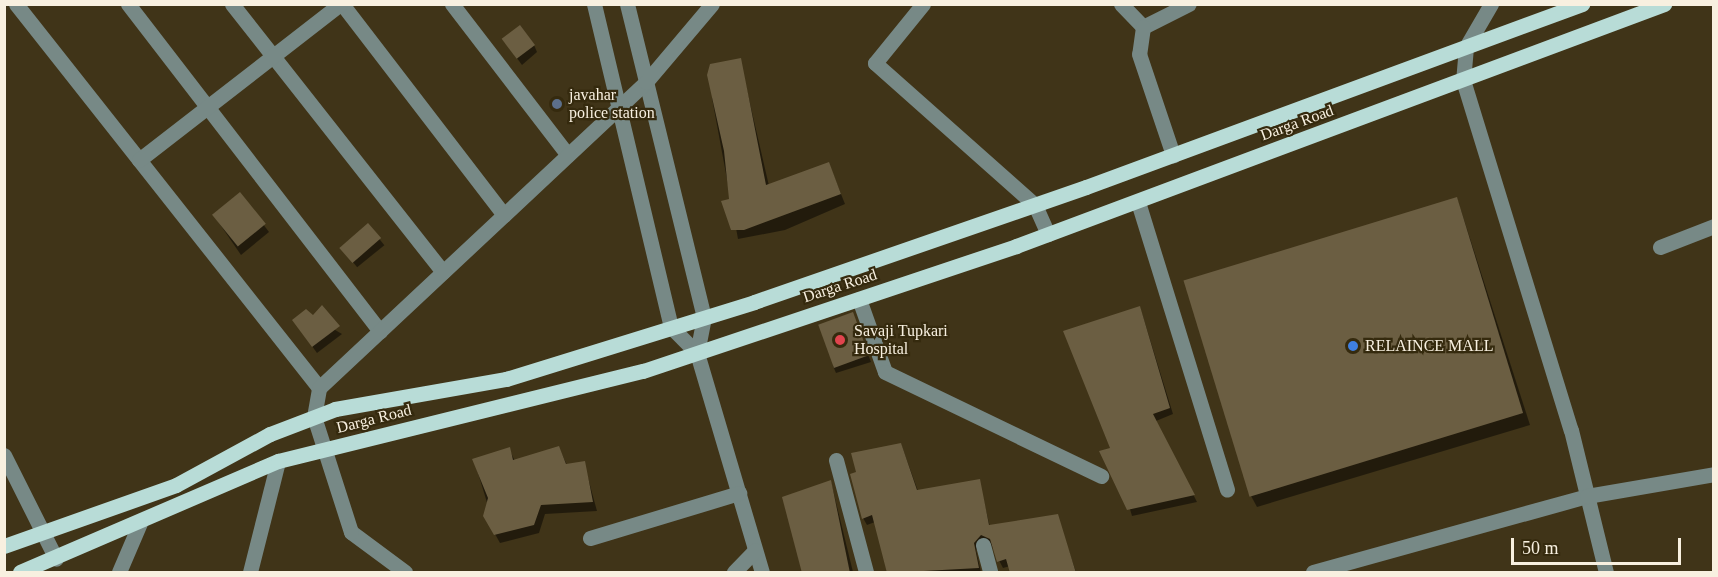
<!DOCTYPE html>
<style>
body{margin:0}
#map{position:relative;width:1718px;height:577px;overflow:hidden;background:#403418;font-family:"Times New Roman",serif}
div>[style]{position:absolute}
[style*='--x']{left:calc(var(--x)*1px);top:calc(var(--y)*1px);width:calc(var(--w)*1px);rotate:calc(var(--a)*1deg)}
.shadow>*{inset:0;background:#0007;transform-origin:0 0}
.building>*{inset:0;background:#6b5e42;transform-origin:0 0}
.minor>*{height:15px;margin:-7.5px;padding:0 7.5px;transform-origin:7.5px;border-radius:7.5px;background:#778986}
.major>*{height:15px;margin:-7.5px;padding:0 7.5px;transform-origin:7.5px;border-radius:7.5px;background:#b8dcd7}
.dots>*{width:16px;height:16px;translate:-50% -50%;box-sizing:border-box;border:3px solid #352a0e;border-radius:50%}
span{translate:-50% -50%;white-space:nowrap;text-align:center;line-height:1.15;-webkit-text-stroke:4.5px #352a0e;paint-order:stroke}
.poi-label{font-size:16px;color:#f8f0e0}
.left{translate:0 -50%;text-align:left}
.street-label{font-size:16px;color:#f8f0e0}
.frame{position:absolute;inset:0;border:6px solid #f8f0e0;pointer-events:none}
.scale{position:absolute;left:1511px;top:538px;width:170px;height:27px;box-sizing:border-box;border:3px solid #f8f0e0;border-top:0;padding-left:8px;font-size:18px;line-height:21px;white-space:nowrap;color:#f8f0e0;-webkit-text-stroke:4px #352a0e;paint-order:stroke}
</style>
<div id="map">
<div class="shadow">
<i style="clip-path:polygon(534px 45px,537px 52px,522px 65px,508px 46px)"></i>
<i style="clip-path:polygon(740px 60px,769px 186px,829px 164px,845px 204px,785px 230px,738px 239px,712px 98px,712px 65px)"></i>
<i style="clip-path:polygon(240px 194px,269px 232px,241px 255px,217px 220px)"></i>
<i style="clip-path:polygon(1457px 198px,1530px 425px,1257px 507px,1250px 494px)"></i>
<i style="left:368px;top:225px;width:26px;height:35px;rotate:51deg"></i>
<i style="clip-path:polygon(1140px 307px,1173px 414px,1156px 421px,1197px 502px,1132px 516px,1112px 448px)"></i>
<i style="clip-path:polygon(852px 314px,871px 362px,836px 373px,833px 366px)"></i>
<i style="clip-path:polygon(313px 317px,342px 334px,317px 353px,298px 327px)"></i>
<i style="clip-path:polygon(901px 444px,918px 491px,979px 481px,990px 527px,1057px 516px,1076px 572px,1012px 572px,1010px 566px,1003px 568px,989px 541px,976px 550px,981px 572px,888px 572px,875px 522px,867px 525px,863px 518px)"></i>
<i style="clip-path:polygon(559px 448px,567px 465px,584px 463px,597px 511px,545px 514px,539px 533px,500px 543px,485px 516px,489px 509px,474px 460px,509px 449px,515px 461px)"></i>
<i style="clip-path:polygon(831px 482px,853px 572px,804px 572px)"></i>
</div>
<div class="building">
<i style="left:520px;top:25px;width:25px;height:23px;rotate:53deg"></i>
<i style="clip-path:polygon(741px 58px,766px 185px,829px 162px,841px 194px,744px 230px,731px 230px,721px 201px,729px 199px,724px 151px,707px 75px,710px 64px)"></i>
<i style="left:240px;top:192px;width:41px;height:36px;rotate:51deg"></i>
<i style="left:1457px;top:197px;width:226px;height:286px;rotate:73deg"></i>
<i style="left:368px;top:223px;width:20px;height:38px;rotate:49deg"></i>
<i style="clip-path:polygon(322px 305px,340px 326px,312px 347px,292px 320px,306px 309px,313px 315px)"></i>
<i style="clip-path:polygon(1140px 306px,1170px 408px,1153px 414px,1195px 495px,1127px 510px,1099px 451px,1110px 448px,1063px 331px)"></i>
<i style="left:853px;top:312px;width:46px;height:37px;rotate:70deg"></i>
<i style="clip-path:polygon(901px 443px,917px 490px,980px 479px,989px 525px,1058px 514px,1076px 573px,1010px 573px,1006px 559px,997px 562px,990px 539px,981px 535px,974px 543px,979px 568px,887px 573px,872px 515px,862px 519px,850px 474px,856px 472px,851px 453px)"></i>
<i style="clip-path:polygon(559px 446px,566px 464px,585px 461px,593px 502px,541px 505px,534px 525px,494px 535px,483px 516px,488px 498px,472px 459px,510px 447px,513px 460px)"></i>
<i style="clip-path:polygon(831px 480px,850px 573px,802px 573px,782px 497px)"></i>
</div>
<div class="minor">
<i style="--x:16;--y:4;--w:489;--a:51.7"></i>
<i style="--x:128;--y:4;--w:413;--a:52.4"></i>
<i style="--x:232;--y:4;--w:341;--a:51.8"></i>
<i style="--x:342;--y:4;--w:266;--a:52.5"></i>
<i style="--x:452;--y:4;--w:190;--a:52.5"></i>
<i style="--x:594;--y:4;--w:332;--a:76.6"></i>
<i style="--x:671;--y:327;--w:37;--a:45"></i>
<i style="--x:627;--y:4;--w:322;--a:76.2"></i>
<i style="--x:704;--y:317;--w:37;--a:101"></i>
<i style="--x:697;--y:353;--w:228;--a:73.5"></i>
<i style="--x:923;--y:4;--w:76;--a:129.1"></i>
<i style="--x:875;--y:63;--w:214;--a:41.6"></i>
<i style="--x:1035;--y:205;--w:32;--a:66"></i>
<i style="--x:1121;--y:4;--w:32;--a:46"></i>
<i style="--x:1143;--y:27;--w:51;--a:-26.6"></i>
<i style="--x:1491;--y:4;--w:50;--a:120.2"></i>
<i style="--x:1466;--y:47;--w:33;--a:95"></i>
<i style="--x:1463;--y:80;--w:366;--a:72.9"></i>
<i style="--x:1571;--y:430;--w:146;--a:76.2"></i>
<i style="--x:1143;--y:27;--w:27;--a:98"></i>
<i style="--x:1139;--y:54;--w:107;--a:71.4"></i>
<i style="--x:139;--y:160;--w:254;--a:-37.8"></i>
<i style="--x:1138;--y:202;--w:301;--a:72.8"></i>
<i style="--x:1660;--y:247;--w:58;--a:-21.3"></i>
<i style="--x:859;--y:299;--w:77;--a:70.4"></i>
<i style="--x:885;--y:372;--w:240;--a:25.7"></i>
<i style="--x:4;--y:455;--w:116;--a:63.4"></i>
<i style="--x:836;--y:460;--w:116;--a:75"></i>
<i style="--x:590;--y:538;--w:156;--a:-16.8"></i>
<i style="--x:983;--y:545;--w:28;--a:75"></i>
<i style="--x:119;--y:572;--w:53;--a:-66.8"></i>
<i style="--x:250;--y:572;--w:114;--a:-75.8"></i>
<i style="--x:405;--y:572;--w:67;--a:-143.5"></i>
<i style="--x:351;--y:532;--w:121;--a:-107.8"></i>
<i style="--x:314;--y:417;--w:29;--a:-80"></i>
<i style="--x:319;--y:388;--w:448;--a:-43.1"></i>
<i style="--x:646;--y:82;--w:102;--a:-49.8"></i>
<i style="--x:734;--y:572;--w:30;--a:-46"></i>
<i style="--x:1313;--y:572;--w:284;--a:-15.5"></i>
<i style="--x:1587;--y:496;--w:129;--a:-9.8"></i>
</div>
<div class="major">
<i style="--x:4;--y:546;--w:182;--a:-19.5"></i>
<i style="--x:176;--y:485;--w:107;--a:-28.5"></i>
<i style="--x:270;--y:434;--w:70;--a:-21"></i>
<i style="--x:335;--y:409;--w:174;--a:-10"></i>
<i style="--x:506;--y:379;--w:260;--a:-17.2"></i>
<i style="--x:754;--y:302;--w:351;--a:-19.1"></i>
<i style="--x:1086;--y:187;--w:529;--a:-20.25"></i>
<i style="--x:20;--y:572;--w:281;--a:-23.3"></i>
<i style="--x:278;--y:461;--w:376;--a:-13.9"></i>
<i style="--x:643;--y:371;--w:393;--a:-18.5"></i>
<i style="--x:1016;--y:246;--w:692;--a:-20.48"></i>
</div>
<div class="dots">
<i style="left:557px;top:104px;background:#5c6f8a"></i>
<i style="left:840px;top:340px;background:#e0444e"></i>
<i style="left:1353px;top:346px;background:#3f7fe0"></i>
</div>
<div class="poi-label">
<span class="left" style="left:569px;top:104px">javahar<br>police station</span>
<span class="left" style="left:854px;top:340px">Savaji Tupkari<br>Hospital</span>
<span class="left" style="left:1365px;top:346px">RELAINCE MALL</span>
</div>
<div class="street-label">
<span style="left:1297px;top:123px;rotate:-20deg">Darga Road</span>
<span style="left:840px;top:286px;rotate:-18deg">Darga Road</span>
<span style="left:374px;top:419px;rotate:-14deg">Darga Road</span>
</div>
<div class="frame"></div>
<div class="scale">50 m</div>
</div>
